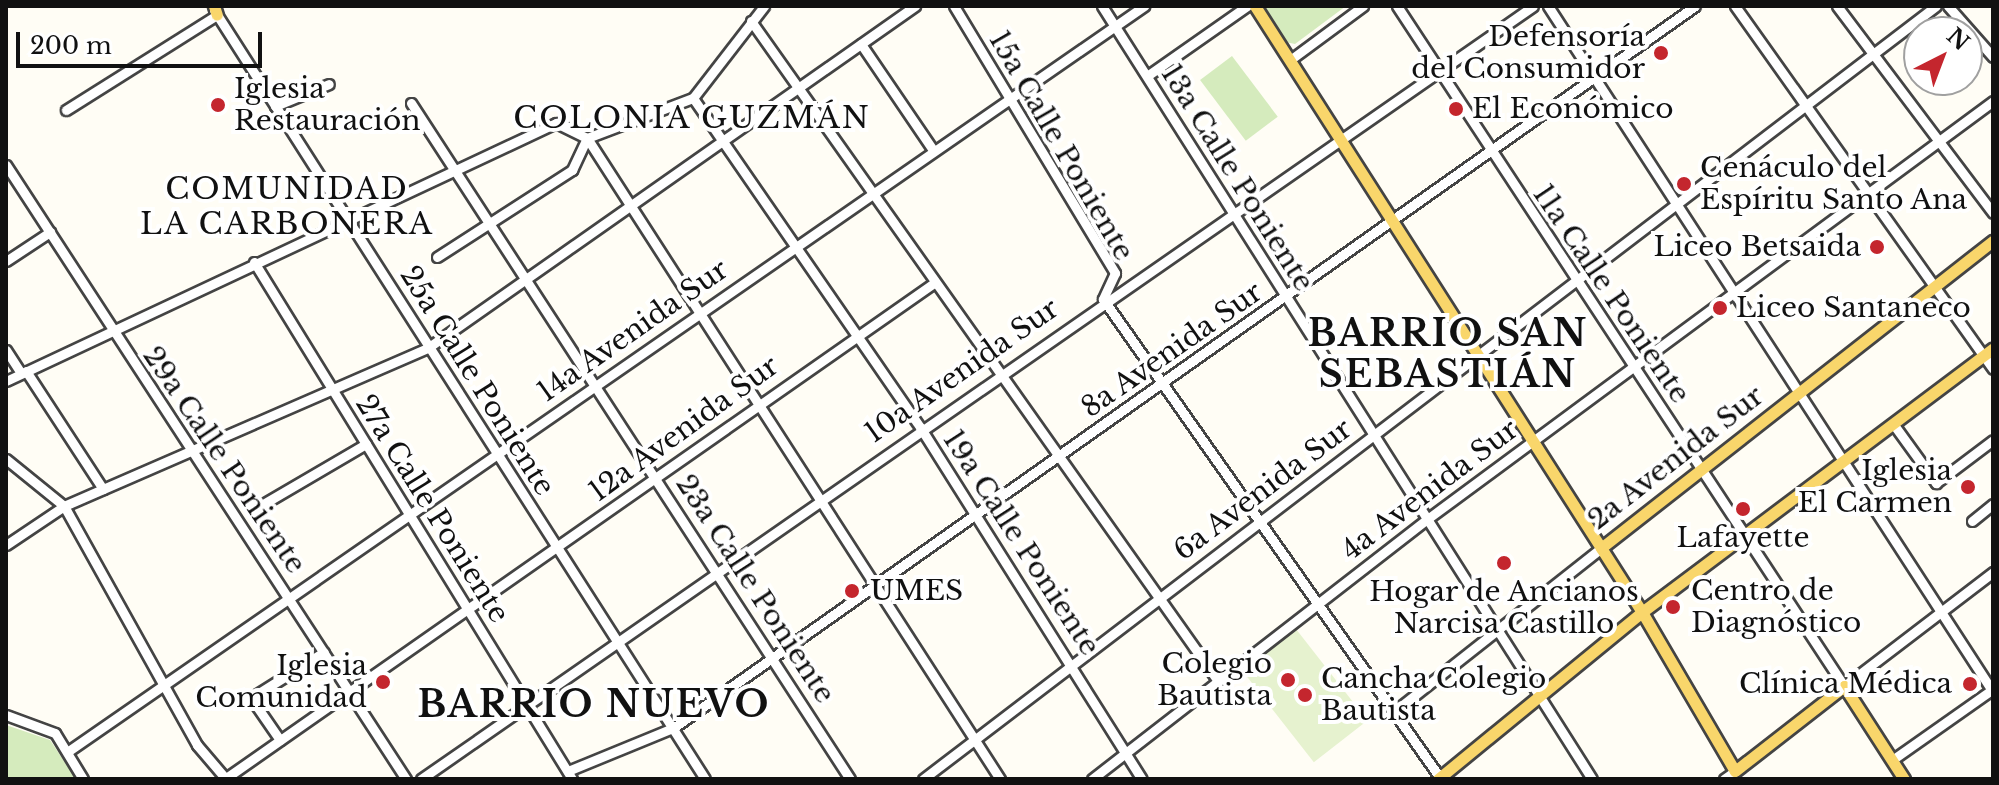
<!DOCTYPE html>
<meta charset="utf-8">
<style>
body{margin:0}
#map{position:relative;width:1999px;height:785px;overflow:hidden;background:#fffdf5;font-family:"Libre Baskerville",serif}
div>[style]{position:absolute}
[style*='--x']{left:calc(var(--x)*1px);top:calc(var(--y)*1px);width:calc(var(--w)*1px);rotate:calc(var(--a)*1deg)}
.green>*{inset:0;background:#d5ebbd;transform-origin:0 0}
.pitch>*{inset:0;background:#e6f2cf;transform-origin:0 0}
.roads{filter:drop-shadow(2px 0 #444) drop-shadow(-2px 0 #444) drop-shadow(0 2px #444) drop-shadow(0 -2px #444)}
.minor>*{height:9px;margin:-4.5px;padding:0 4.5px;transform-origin:4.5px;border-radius:4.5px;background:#fff}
.major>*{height:11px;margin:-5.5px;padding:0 5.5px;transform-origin:5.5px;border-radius:5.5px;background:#f9d66b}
.dots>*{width:22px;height:22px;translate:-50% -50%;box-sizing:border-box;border:4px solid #fff;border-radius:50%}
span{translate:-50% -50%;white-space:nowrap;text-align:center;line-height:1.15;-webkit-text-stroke:8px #fff;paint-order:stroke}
.poi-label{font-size:28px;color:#111}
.right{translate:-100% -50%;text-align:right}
.left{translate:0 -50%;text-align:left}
.street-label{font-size:28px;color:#111}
.neighbourhood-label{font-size:30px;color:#111;letter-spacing:2px}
.district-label{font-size:36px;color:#111;font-weight:700;letter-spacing:2px}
.frame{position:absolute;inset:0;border:8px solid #111;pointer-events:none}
.north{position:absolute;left:1903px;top:16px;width:80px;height:80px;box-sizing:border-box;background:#fff;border:2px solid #a0a0a0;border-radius:50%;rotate:42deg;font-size:22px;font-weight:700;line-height:32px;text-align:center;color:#111}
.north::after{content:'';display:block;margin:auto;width:28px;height:36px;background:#c4262e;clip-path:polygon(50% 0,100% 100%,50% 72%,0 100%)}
.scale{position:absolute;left:16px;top:32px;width:246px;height:36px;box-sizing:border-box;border:4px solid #111;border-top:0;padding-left:10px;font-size:24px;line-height:28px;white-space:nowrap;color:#111;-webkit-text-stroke:6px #fff;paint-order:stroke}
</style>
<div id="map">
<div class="green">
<i style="clip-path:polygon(1259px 6px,1346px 6px,1295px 44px,1281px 41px)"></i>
<i style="left:1232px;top:56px;width:76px;height:40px;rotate:53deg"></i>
<i style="clip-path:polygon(6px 725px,50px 740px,76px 779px,6px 779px)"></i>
</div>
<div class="pitch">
<i style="left:1296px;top:629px;width:116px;height:68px;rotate:52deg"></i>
</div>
<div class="roads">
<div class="minor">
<i style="--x:954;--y:6;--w:312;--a:58.9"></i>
<i style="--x:1115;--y:273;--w:29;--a:115"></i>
<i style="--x:1102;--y:6;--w:915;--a:57.63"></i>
<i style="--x:1397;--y:6;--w:814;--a:56.68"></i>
<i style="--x:1844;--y:686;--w:188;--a:-37.4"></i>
<i style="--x:1548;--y:6;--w:818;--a:57.03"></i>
<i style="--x:1735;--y:6;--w:445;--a:54.6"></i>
<i style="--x:1837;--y:6;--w:259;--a:53"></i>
<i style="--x:1948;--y:6;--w:68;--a:48.6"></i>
<i style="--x:214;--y:10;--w:912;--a:57.44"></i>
<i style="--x:751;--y:21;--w:809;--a:54.72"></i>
<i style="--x:861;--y:44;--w:128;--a:55.8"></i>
<i style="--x:1290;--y:60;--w:91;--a:-36.5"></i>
<i style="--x:1147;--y:76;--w:122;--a:-35"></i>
<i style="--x:693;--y:98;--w:400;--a:55.4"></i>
<i style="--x:920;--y:427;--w:416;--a:57.8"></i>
<i style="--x:411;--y:103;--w:806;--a:57"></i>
<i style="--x:275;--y:106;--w:58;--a:-22.2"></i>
<i style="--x:66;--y:110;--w:178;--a:-32.2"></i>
<i style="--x:587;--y:138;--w:763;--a:57.21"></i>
<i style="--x:587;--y:138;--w:113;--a:-20.7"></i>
<i style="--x:693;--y:98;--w:116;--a:-52.3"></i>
<i style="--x:6;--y:165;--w:733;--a:56.92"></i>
<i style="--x:437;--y:257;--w:161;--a:-32.8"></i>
<i style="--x:572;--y:170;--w:35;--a:-65"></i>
<i style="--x:6;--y:261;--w:53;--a:-33.4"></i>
<i style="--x:254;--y:262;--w:607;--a:58.4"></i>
<i style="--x:1103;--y:299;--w:587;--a:54.85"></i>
<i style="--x:6;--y:350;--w:27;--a:57"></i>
<i style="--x:26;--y:371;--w:141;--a:56.9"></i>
<i style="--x:6;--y:381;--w:608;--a:-25.13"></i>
<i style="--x:556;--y:123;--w:34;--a:26"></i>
<i style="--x:1894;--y:425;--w:72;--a:54.1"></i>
<i style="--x:1936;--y:483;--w:71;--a:-37"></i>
<i style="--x:6;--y:459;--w:75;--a:39"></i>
<i style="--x:64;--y:506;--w:274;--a:60.9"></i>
<i style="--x:197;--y:745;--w:45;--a:49.5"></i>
<i style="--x:265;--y:503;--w:117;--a:-30.3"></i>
<i style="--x:1972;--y:521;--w:27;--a:-39"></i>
<i style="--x:6;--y:545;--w:70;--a:-33.9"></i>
<i style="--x:64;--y:506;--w:398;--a:-23.5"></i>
<i style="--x:429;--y:347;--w:594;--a:-35.06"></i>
<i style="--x:1391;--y:714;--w:268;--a:-38.3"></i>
<i style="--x:6;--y:715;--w:52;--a:20.2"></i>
<i style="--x:55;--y:733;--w:54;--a:58.7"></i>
<i style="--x:280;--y:740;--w:51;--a:-124.6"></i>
<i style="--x:251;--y:698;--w:86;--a:-32.2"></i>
<i style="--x:70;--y:750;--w:1307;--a:-34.71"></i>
<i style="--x:1892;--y:760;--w:123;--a:-35.1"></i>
<i style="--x:568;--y:771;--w:113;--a:-22.3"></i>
<i style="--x:673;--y:728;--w:1251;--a:-35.24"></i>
<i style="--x:226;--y:778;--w:864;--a:-34.96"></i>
<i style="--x:421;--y:779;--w:1354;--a:-34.8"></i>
<i style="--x:923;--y:779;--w:1274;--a:-37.35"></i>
<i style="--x:1092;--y:779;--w:423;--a:-37.8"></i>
<i style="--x:1426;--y:520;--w:705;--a:-36.46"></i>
<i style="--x:1724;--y:779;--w:14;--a:-36"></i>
</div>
<div class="major">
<i style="--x:214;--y:6;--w:9;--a:72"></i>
<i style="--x:1255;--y:6;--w:719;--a:57.44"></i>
<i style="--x:1642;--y:612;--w:184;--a:59.7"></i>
<i style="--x:1735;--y:771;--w:138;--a:-37.9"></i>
<i style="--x:1844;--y:686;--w:111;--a:57.2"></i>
<i style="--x:1601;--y:548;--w:498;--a:-38.1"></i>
<i style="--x:1438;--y:779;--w:264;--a:-39.3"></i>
<i style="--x:1642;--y:612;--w:439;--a:-36.9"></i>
</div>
</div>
<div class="dots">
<i style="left:1661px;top:53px;background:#c4262e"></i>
<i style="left:218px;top:105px;background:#c4262e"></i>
<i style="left:1456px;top:109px;background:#c4262e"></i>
<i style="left:1684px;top:184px;background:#c4262e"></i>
<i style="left:1877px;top:247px;background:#c4262e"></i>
<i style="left:1720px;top:308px;background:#c4262e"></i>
<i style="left:1968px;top:487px;background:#c4262e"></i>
<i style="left:1743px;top:509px;background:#c4262e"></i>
<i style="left:1504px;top:563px;background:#c4262e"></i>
<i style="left:852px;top:591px;background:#c4262e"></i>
<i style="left:1673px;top:607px;background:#c4262e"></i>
<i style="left:1288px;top:680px;background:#c4262e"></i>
<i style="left:383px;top:682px;background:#c4262e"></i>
<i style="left:1970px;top:684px;background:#c4262e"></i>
<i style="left:1305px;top:695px;background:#c4262e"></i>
</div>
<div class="poi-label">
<span class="right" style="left:1645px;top:53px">Defensoría<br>del Consumidor</span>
<span class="left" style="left:234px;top:105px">Iglesia<br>Restauración</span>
<span class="left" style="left:1472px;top:109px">El Económico</span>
<span class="left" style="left:1700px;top:184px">Cenáculo del<br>Espíritu Santo Ana</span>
<span class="right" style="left:1861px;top:247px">Liceo Betsaida</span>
<span class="left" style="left:1736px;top:308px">Liceo Santaneco</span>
<span class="right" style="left:1952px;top:487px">Iglesia<br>El Carmen</span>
<span style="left:1743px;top:538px">Lafayette</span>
<span class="left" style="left:870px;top:591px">UMES</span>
<span class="left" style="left:1691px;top:607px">Centro de<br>Diagnóstico</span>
<span style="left:1504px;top:608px">Hogar de Ancianos<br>Narcisa Castillo</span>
<span class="right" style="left:1272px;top:680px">Colegio<br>Bautista</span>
<span class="right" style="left:367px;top:682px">Iglesia<br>Comunidad</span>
<span class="left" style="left:1321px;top:695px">Cancha Colegio<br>Bautista</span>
<span class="right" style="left:1952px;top:684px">Clínica Médica</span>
</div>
<div class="street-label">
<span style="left:1061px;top:146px;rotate:60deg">15a Calle Poniente</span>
<span style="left:1237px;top:178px;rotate:58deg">13a Calle Poniente</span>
<span style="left:1611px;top:294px;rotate:56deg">11a Calle Poniente</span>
<span style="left:633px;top:331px;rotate:-35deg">14a Avenida Sur</span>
<span style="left:1172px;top:350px;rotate:-35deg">8a Avenida Sur</span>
<span style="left:962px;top:371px;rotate:-35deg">10a Avenida Sur</span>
<span style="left:477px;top:381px;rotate:58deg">25a Calle Poniente</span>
<span style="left:684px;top:429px;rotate:-36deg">12a Avenida Sur</span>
<span style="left:1676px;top:458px;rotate:-38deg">2a Avenida Sur</span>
<span style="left:224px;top:460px;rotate:56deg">29a Calle Poniente</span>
<span style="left:1263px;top:490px;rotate:-37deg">6a Avenida Sur</span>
<span style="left:1430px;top:490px;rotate:-37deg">4a Avenida Sur</span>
<span style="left:432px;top:509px;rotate:58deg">27a Calle Poniente</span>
<span style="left:1021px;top:543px;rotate:57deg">19a Calle Poniente</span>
<span style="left:755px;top:589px;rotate:57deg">23a Calle Poniente</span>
</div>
<div class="neighbourhood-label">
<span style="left:692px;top:118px">COLONIA GUZMÁN</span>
<span style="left:287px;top:206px">COMUNIDAD<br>LA CARBONERA</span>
</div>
<div class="district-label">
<span style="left:1448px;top:354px">BARRIO SAN<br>SEBASTIÁN</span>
<span style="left:594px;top:705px">BARRIO NUEVO</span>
</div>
<div class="frame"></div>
<div class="north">N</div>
<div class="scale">200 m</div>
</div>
